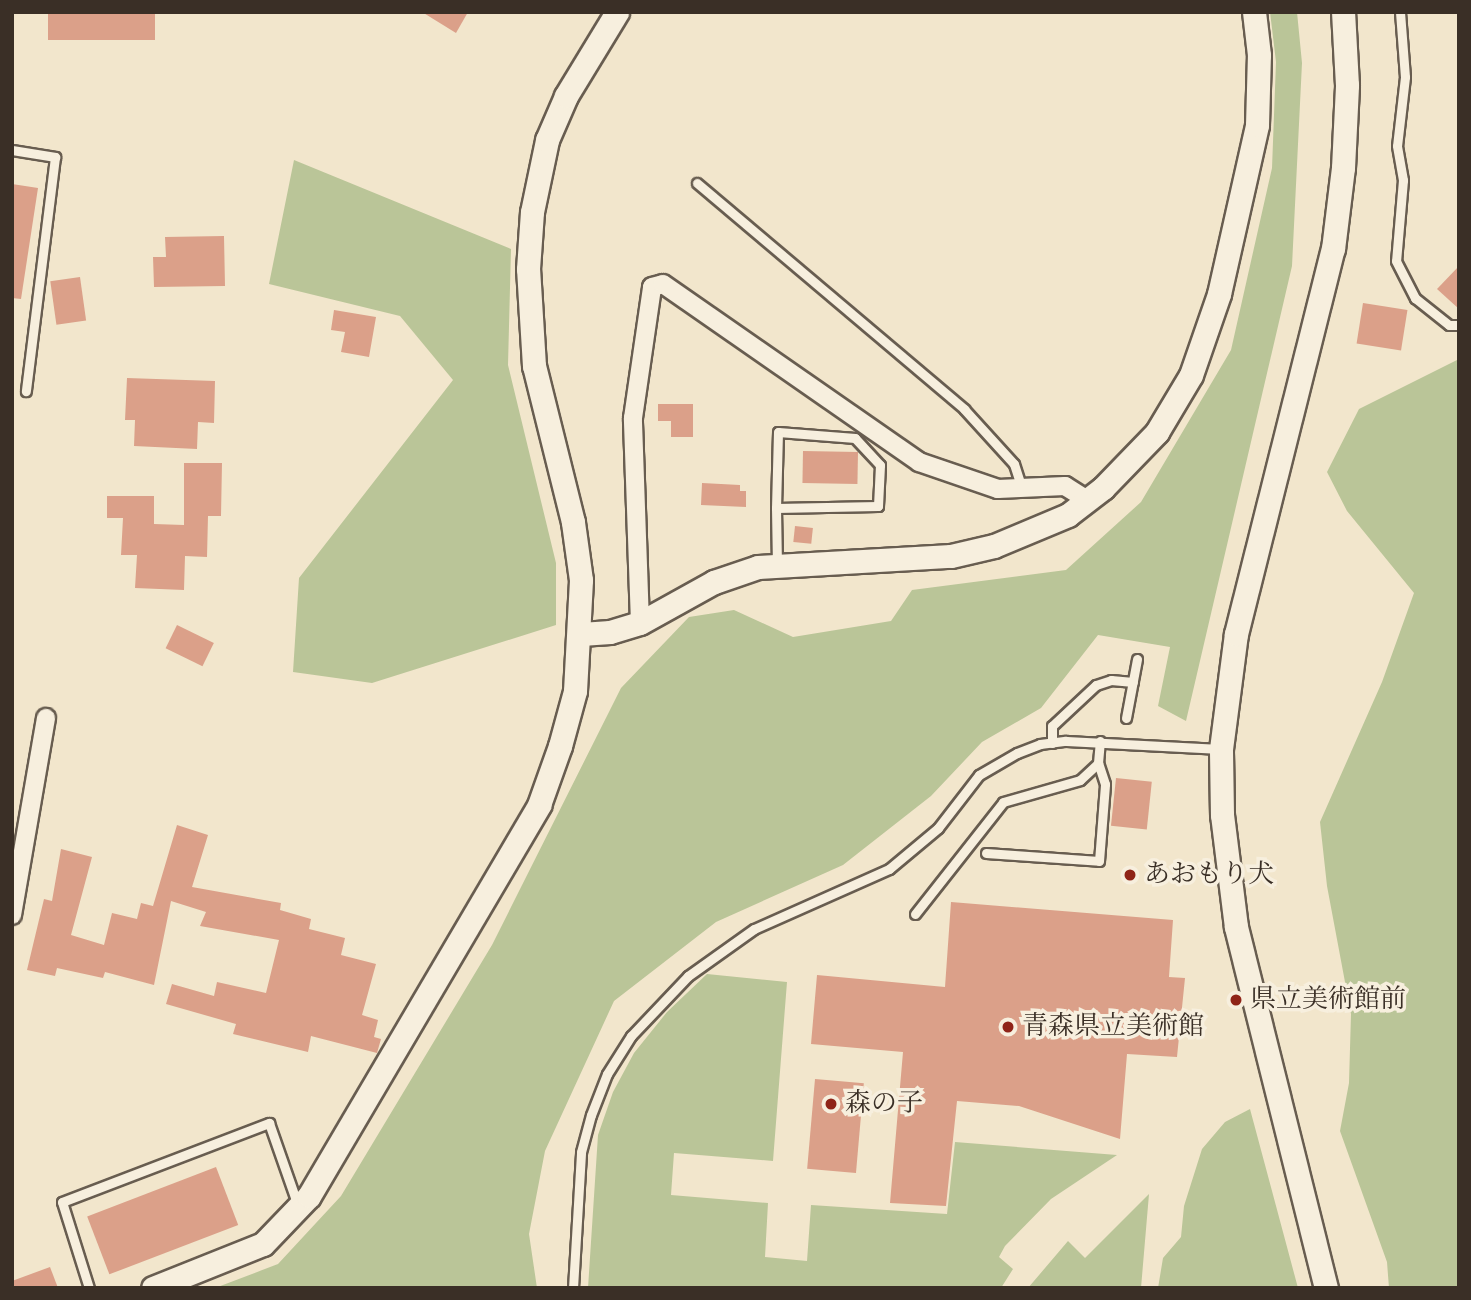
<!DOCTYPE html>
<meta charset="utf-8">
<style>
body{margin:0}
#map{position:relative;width:1471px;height:1300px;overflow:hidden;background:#f2e6cc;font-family:"IM FELL DW Pica","Noto Serif JP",serif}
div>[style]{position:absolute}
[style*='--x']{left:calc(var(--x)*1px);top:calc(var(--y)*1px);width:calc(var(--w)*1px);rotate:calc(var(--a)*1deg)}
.green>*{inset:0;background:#bac598}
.building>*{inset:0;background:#dba089;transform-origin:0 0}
.roads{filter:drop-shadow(2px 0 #685d50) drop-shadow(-2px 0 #685d50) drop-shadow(0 2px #685d50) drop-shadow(0 -2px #685d50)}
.service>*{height:9px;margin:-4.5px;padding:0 4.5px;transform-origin:4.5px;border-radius:4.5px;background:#f7efde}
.minor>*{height:18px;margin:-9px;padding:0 9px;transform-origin:9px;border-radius:9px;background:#f7efde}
.tertiary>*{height:23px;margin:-11.5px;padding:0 11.5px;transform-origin:11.5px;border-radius:11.5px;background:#f7efde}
.dots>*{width:19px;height:19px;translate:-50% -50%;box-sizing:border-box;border:4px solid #f7efde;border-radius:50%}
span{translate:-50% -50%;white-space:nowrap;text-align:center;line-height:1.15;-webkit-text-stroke:7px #f7efde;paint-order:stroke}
.poi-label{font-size:26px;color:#3a2f26}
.left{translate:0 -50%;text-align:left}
.frame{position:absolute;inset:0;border:14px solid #3a2f26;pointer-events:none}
</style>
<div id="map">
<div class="green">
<i style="clip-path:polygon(1270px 12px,1297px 12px,1302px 63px,1292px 266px,1186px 721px,1158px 706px,1170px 647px,1098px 635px,1041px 708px,982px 742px,931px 796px,843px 865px,716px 922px,614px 1001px,545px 1151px,529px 1234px,537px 1288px,215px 1288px,278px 1264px,341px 1196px,492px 945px,621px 688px,689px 617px,734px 610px,793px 637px,891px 621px,912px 590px,1066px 570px,1141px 502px,1231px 350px,1272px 168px,1276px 62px)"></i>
<i style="clip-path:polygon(294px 160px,511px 249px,508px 365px,556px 563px,556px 625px,372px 683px,293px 672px,299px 578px,453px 380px,400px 316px,269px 284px)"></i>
<i style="clip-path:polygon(1459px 359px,1459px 1288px,1389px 1288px,1387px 1262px,1340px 1131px,1349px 1083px,1351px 1014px,1327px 886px,1320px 822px,1382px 682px,1414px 593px,1347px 511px,1327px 472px,1359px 409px)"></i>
<i style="clip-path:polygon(707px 974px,787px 982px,773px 1161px,674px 1153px,671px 1195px,768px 1203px,765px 1257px,807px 1261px,811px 1205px,947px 1214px,955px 1142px,1117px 1155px,1051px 1199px,1005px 1246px,999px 1257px,1013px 1269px,1001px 1288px,588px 1288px,598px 1135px,613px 1092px,634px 1053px,667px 1012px)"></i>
<i style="clip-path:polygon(1250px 1109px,1298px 1288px,1158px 1288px,1163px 1258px,1181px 1237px,1184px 1206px,1202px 1149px,1225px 1122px)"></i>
<i style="clip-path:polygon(1149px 1194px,1141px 1288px,1028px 1288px,1068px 1241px,1085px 1258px)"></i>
</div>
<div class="building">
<i style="left:48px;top:12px;width:107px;height:28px"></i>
<i style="clip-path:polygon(422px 12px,468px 12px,456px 33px)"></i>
<i style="clip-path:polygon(12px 184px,38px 188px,21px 299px,12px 298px)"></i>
<i style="clip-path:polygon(224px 236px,225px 286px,154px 287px,153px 257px,166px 257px,165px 237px)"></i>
<i style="clip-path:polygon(1459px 266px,1459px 309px,1437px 289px)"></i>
<i style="left:80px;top:277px;width:44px;height:30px;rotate:82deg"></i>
<i style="left:1363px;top:303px;width:45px;height:41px;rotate:9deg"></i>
<i style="clip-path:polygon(334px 310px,376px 317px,369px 357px,341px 352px,345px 332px,331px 330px)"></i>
<i style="clip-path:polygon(127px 378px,215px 381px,214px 423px,198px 422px,197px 449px,134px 446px,135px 420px,125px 420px)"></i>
<i style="clip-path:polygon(658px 404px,693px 404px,693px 437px,671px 437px,671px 421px,658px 421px)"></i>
<i style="left:803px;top:451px;width:55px;height:32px;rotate:1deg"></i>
<i style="clip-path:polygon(184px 463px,222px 463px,221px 516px,208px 516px,207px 557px,185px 556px,184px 590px,135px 588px,137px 555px,121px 555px,123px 518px,107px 518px,107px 496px,154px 496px,154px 524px,184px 525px)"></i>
<i style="clip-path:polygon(702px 483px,740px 485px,740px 491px,746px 491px,746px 507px,701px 505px)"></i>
<i style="left:795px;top:526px;width:18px;height:16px;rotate:6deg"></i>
<i style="left:177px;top:625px;width:41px;height:26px;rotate:26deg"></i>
<i style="left:1116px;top:778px;width:36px;height:48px;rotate:6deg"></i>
<i style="clip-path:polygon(177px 825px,208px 835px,192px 887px,281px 903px,280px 910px,311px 919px,309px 929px,345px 938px,341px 955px,376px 964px,362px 1015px,378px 1020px,374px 1037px,381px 1039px,377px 1053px,311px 1036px,308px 1052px,233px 1034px,236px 1024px,166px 1004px,172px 984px,214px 996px,217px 982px,266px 993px,279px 940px,200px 926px,206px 912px,171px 901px,154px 985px,105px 972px,103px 978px,57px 968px,55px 976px,27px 970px,44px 899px,52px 901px,61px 849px,92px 857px,71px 935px,104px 945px,112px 913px,137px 919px,141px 903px,153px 906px)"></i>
<i style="clip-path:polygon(951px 902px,1173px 920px,1169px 977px,1185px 978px,1177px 1057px,1127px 1054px,1120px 1139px,1019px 1106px,957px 1101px,946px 1206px,890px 1203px,903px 1052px,811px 1044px,817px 975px,945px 987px)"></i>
<i style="left:815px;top:1079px;width:49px;height:90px;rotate:5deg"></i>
<i style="left:216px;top:1167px;width:62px;height:138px;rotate:69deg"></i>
<i style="clip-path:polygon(50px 1267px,58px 1288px,12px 1288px,12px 1281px)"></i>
</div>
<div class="roads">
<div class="service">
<i style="--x:1400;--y:12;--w:65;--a:85.6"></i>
<i style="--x:1405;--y:77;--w:69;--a:96.6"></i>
<i style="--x:1397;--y:146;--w:35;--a:80"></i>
<i style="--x:1403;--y:180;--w:81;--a:94.9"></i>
<i style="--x:1396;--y:261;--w:42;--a:62.8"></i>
<i style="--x:1415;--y:298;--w:43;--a:38.5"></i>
<i style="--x:1449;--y:325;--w:10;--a:0"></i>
<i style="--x:12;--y:150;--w:44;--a:9.2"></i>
<i style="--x:55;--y:157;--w:236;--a:97.1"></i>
<i style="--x:697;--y:183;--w:350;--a:40.2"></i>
<i style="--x:964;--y:409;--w:74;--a:47.7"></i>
<i style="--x:1014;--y:464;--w:25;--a:72"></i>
<i style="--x:776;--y:508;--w:102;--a:-1.1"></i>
<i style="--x:878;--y:506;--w:41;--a:-87.2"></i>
<i style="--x:880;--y:465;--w:37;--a:-133"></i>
<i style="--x:855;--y:438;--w:77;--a:-175.5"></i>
<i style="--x:778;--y:432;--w:76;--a:91.5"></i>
<i style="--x:776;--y:508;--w:56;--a:89"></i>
<i style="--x:1126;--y:718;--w:60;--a:-79.4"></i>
<i style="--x:1052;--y:743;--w:17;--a:-90"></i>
<i style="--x:1052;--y:726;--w:60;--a:-43"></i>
<i style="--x:1096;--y:685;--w:16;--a:-18"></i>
<i style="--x:1111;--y:680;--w:22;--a:5"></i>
<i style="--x:986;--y:853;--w:113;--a:4"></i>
<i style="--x:1099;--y:861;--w:77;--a:-85.5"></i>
<i style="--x:1105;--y:784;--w:22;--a:-108"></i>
<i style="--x:915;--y:914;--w:142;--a:-51.8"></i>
<i style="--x:1003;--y:802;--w:80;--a:-15.9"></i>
<i style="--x:1080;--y:780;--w:25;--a:-43"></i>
<i style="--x:1098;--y:763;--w:22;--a:-85"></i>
<i style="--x:89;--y:1288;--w:90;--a:-107.4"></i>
<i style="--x:62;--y:1202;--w:222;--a:-20.9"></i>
<i style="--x:269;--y:1123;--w:85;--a:70.7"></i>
<i style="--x:573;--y:1288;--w:136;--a:-86.6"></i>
<i style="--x:581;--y:1152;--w:38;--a:-75"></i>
<i style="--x:591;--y:1115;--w:44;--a:-68.7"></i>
<i style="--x:607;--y:1074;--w:45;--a:-57.7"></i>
<i style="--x:631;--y:1036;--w:83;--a:-46.5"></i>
<i style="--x:688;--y:976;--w:81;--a:-35.5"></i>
<i style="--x:754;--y:929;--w:148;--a:-24"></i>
<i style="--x:889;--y:869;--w:64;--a:-39.9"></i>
<i style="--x:938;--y:828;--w:67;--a:-52.3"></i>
<i style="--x:979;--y:775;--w:44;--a:-30.1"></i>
<i style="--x:1017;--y:753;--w:25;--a:-21"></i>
<i style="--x:1040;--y:744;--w:26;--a:-7"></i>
<i style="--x:1066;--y:741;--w:155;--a:3"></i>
</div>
<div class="minor">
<i style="--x:640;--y:623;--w:205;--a:-92"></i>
<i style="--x:633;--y:418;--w:132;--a:-81.7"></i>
<i style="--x:652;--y:287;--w:11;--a:-15"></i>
<i style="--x:663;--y:284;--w:312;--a:34.8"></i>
<i style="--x:919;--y:462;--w:83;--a:18.9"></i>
<i style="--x:998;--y:489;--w:67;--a:-2.6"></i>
<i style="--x:1065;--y:486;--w:26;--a:32"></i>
<i style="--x:12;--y:915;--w:200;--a:-80.2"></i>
</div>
<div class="tertiary">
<i style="--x:581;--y:634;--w:29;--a:-4"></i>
<i style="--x:610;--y:632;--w:31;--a:-17"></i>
<i style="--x:640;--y:623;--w:85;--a:-29"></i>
<i style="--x:714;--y:582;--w:46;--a:-18.8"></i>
<i style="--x:758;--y:567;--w:193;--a:-3.3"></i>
<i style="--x:951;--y:556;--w:44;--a:-13.1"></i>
<i style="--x:994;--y:546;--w:80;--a:-22.7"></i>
<i style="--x:1068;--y:515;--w:44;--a:-37.6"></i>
<i style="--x:1103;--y:488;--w:78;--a:-46"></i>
<i style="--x:1157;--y:432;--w:66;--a:-59.2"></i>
<i style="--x:1191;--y:375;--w:86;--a:-70.9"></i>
<i style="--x:1219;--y:294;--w:173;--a:-77.3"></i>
<i style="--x:1257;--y:125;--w:70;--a:-88.4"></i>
<i style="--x:1259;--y:55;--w:43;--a:-96.6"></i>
<i style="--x:153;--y:1288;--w:118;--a:-21.8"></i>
<i style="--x:263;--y:1244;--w:66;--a:-46.2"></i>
<i style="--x:309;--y:1196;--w:454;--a:-59.5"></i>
<i style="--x:539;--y:805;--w:63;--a:-70.4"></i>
<i style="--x:560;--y:746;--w:57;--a:-74.7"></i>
<i style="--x:575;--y:691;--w:111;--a:-86.9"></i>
<i style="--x:581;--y:580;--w:59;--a:-97.9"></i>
<i style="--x:573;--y:522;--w:161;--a:-104"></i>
<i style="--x:534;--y:366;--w:97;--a:-93.5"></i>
<i style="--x:528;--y:269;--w:57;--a:-86"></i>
<i style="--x:532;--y:212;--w:74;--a:-78.2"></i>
<i style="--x:547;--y:140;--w:48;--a:-66.6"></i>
<i style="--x:566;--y:96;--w:98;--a:-58.7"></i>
<i style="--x:1326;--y:1288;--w:372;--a:-104"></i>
<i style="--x:1236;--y:927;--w:113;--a:-97.1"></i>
<i style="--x:1222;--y:815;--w:66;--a:-90.9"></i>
<i style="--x:1221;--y:749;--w:116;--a:-82.6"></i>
<i style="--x:1236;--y:634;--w:397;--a:-75.9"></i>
<i style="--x:1333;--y:249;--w:82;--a:-83"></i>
<i style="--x:1343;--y:168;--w:83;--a:-87.2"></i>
<i style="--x:1347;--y:85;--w:73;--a:-93.1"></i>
</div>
</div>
<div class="dots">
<i style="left:1130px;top:875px;background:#8f2418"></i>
<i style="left:1236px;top:1000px;background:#8f2418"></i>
<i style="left:1008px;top:1027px;background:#8f2418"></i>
<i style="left:831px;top:1104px;background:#8f2418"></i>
</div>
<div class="poi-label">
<span class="left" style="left:1144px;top:875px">あおもり犬</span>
<span class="left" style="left:1250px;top:1000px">県立美術館前</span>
<span class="left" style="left:1022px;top:1027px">青森県立美術館</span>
<span class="left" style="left:845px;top:1104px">森の子</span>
</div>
<div class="frame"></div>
</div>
